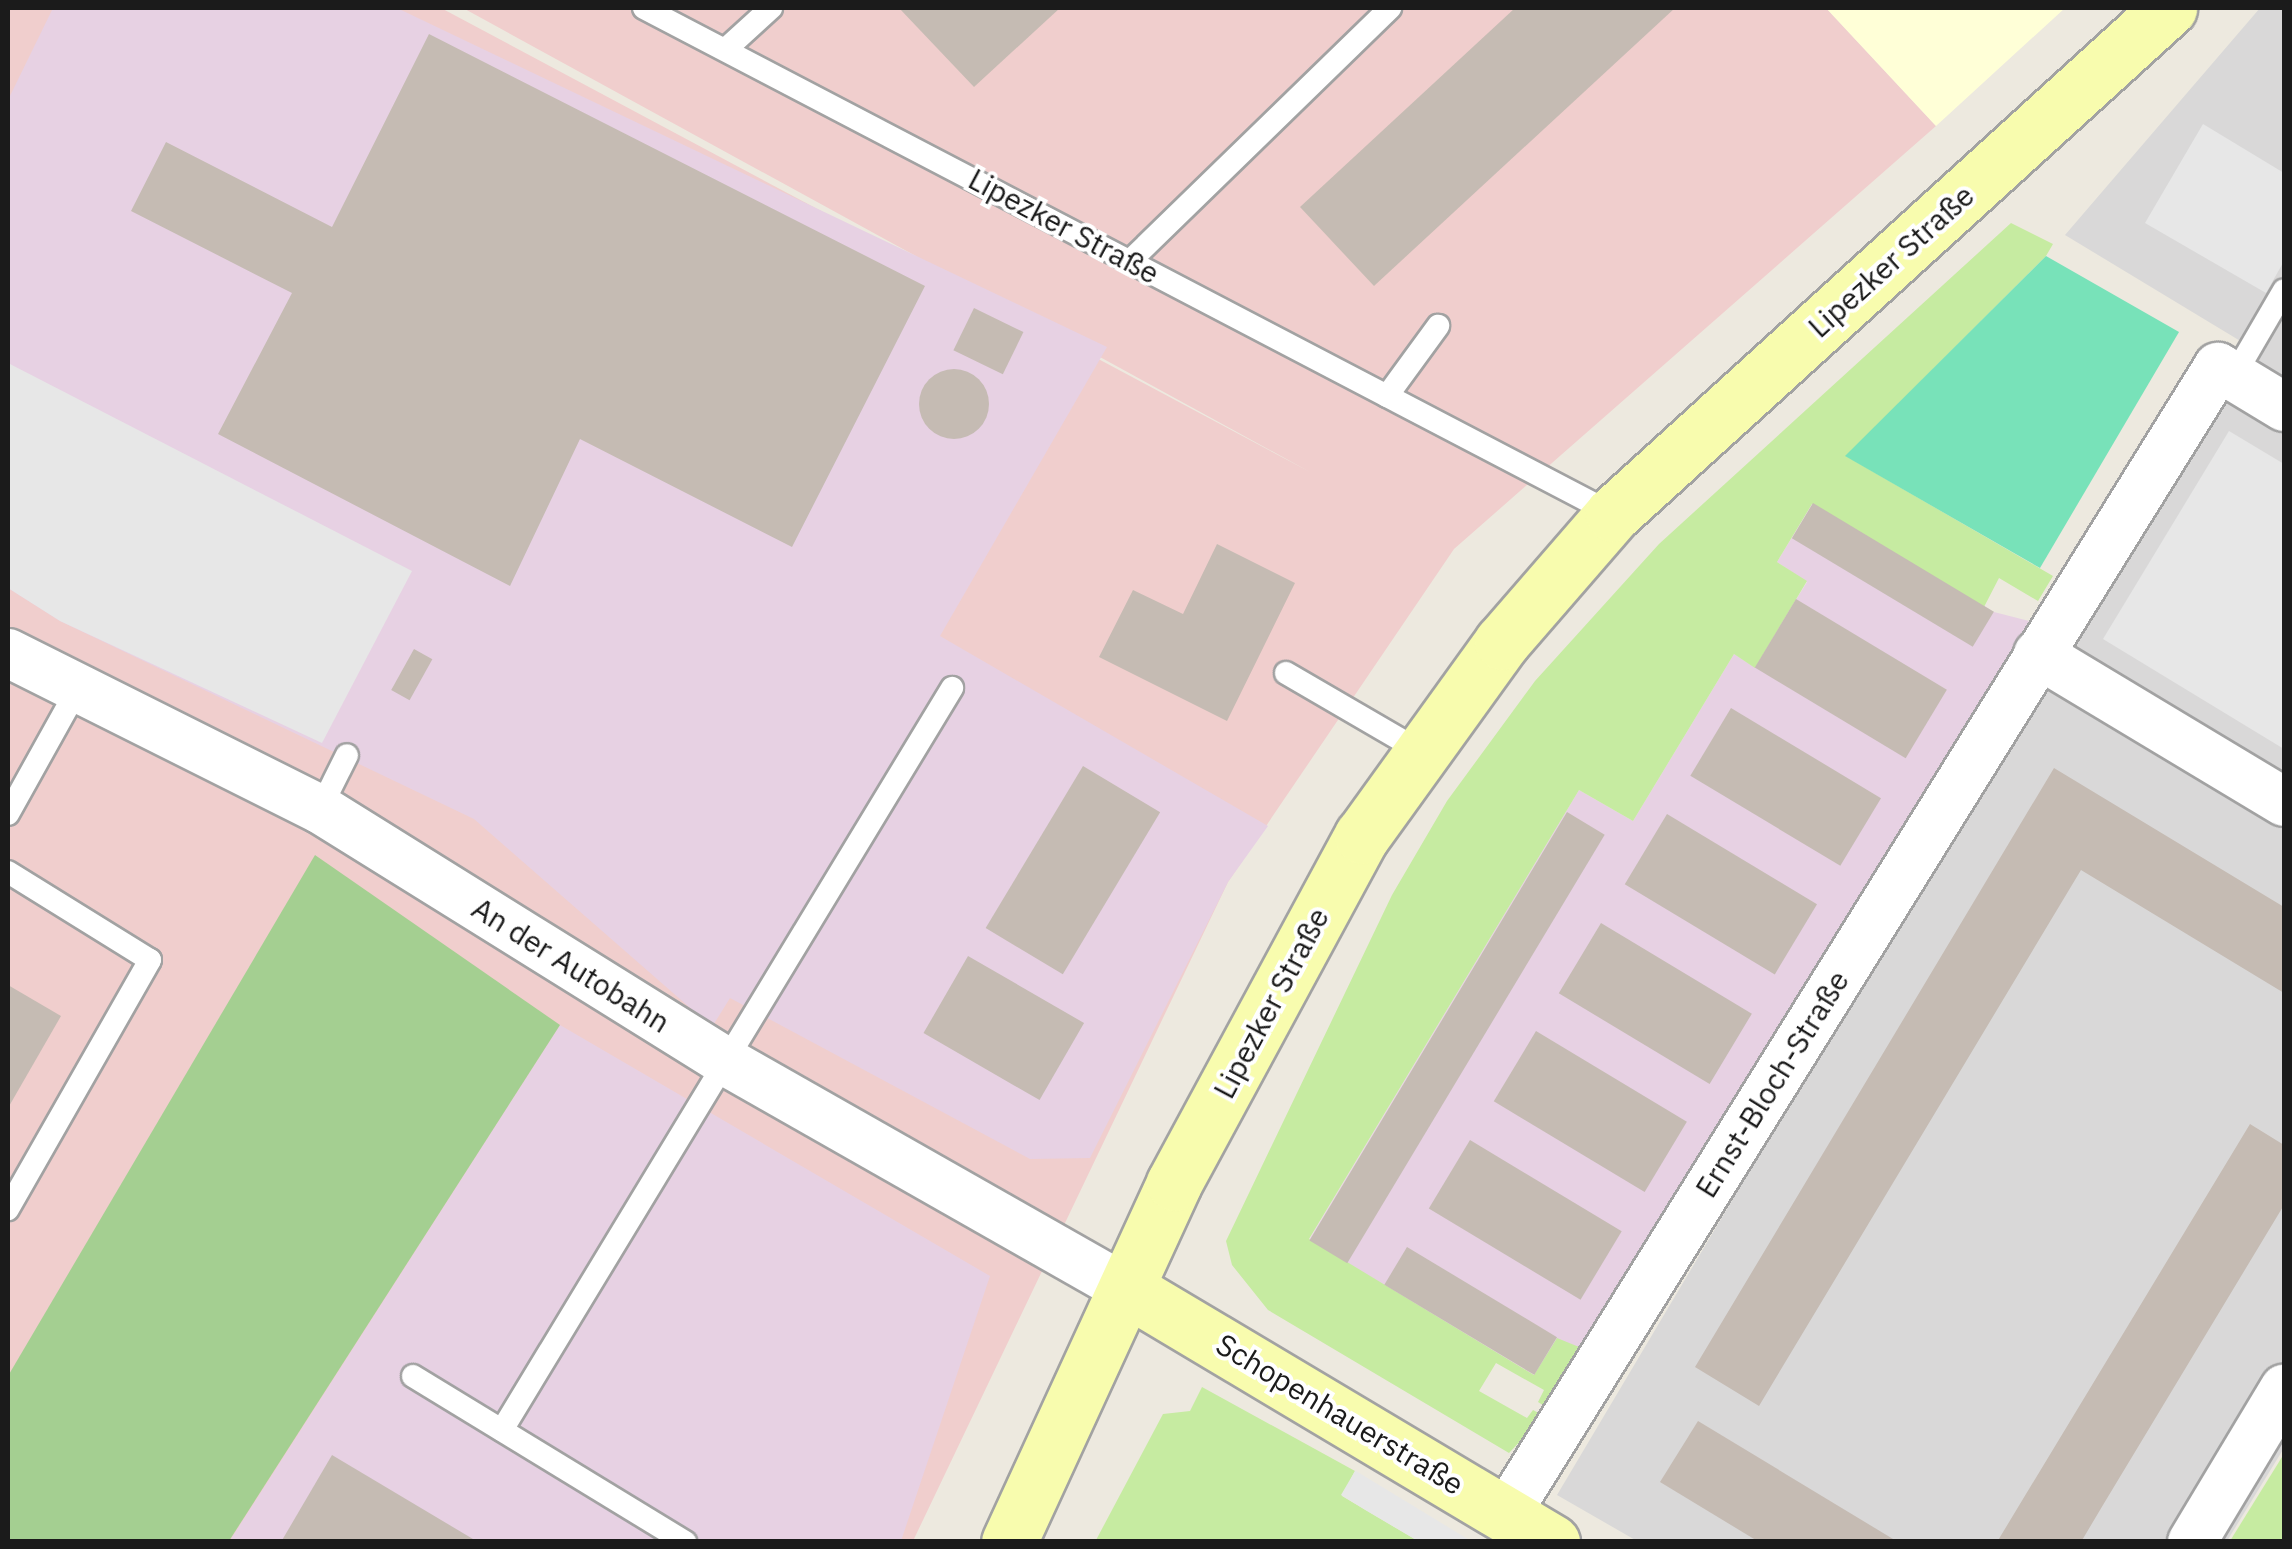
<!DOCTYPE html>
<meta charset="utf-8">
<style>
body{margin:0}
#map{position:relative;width:2292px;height:1549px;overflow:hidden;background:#ede9df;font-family:"IBM Plex Sans",sans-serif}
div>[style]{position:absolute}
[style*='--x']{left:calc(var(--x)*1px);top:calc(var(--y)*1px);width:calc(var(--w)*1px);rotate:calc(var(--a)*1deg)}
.residential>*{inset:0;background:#d9d8d8}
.commercial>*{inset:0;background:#f0cecd}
.industrial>*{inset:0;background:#e7d1e3}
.education>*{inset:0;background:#ffffd7}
.grass>*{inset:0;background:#c6eba1}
.forest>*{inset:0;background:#a4cf91}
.pitch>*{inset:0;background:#78e2b9}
.parking>*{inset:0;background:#e7e7e7}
.building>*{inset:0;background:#c5bbb3;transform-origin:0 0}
.round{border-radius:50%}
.roads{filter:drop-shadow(2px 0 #a2a2a2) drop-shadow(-2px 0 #a2a2a2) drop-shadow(0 2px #a2a2a2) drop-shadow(0 -2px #a2a2a2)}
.lane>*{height:22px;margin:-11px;padding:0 11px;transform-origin:11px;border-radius:11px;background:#fff}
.street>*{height:48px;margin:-24px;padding:0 24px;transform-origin:24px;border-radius:24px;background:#fff}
.secondary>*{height:55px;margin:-27.5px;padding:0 27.5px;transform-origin:27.5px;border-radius:27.5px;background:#f8fcae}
span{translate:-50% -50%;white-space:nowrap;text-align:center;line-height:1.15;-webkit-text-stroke:8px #fff;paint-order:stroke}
.street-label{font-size:30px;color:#1b1b1b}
.frame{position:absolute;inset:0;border:10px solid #1b1b1b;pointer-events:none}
</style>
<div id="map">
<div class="residential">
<i style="clip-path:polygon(2260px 8px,2284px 8px,2284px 1448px,2227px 1541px,1637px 1541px,1557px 1495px,2242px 342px,2065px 235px)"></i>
</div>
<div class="commercial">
<i style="clip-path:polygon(8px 8px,441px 8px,1310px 472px,463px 8px,1826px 8px,1936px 126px,1454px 549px,1228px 882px,913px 1541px,8px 1542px)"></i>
</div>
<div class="industrial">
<i style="clip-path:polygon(53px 8px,397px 8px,1107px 347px,940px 636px,1268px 826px,1228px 882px,1090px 1158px,1030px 1159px,730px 998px,712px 1027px,474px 819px,60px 621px,8px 588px,8px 100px)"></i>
<i style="clip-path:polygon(1813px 503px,1994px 612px,2029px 621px,1584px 1349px,1534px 1375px,1309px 1240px,1579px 790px,1633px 821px,1734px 654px,1754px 667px,1807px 582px,1777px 562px)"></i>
<i style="clip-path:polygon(560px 1025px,990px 1276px,901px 1541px,229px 1542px)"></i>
</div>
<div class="education">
<i style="clip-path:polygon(1826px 8px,2065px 8px,1936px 126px)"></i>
</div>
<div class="grass">
<i style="clip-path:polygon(2011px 223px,2053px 244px,2046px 256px,1846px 456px,2053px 576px,2038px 601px,1999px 578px,1984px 607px,1812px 504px,1777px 562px,1807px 581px,1755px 668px,1734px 654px,1633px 821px,1579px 790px,1309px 1239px,1534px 1375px,1557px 1338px,1584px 1349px,1549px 1409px,1538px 1402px,1544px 1390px,1496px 1363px,1479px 1391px,1527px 1418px,1533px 1410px,1544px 1416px,1509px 1453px,1268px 1310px,1232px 1265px,1226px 1241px,1392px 895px,1447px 801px,1535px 681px,1659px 544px)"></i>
<i style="clip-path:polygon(1202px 1387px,1355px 1471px,1342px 1496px,1418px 1541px,1095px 1542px,1163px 1414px,1190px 1411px)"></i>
<i style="clip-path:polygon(2282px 1457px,2284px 1541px,2230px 1541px)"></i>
</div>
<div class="forest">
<i style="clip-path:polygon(315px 855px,560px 1025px,229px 1541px,8px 1541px,8px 1376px)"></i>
</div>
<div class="pitch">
<i style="clip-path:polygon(2046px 256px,2179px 332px,2040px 568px,1845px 456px)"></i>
</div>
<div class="parking">
<i style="clip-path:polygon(2203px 124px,2284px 173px,2284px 261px,2266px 293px,2145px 223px)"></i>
<i style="clip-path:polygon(8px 363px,412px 571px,322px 743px,60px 621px,8px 588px)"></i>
<i style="clip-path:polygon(2229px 431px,2284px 464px,2284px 749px,2103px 639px)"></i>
<i style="clip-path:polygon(1355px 1471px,1356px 1471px,1471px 1541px,1418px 1541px,1367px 1511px,1341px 1495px)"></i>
</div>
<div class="building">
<i style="clip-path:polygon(899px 8px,1060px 8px,974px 87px)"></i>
<i style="clip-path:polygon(1515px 8px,1675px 8px,1374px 286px,1300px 207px)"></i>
<i style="clip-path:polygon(429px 34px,925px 286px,792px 547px,580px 439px,510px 586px,218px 434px,292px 293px,131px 211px,166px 142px,332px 227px)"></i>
<i style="left:974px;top:308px;width:55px;height:47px;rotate:26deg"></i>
<i class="round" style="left:919px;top:369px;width:70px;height:70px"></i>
<i style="left:1813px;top:503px;width:211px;height:41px;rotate:31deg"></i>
<i style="clip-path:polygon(1217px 544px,1295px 583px,1227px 721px,1099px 657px,1133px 590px,1183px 614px)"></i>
<i style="left:1796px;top:599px;width:176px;height:80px;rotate:31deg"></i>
<i style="left:414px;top:649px;width:21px;height:47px;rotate:29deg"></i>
<i style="left:1731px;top:708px;width:175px;height:79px;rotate:31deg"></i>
<i style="left:1083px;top:766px;width:90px;height:189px;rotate:31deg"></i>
<i style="clip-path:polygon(2054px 768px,2284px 907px,2284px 993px,2081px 870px,1759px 1406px,1695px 1367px)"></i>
<i style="left:1567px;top:812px;width:44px;height:500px;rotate:31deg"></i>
<i style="left:1667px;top:814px;width:175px;height:82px;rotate:31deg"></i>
<i style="left:1601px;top:923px;width:176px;height:82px;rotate:31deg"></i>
<i style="left:968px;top:956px;width:134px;height:89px;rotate:30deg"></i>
<i style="clip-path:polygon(8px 985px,61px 1016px,8px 1108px)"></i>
<i style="left:1536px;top:1031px;width:176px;height:82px;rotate:31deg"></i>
<i style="clip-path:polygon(2250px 1124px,2284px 1145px,2284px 1205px,2103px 1505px,2081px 1542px,1997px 1542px)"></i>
<i style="left:1470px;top:1140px;width:177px;height:80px;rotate:31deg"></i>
<i style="left:1407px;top:1247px;width:175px;height:44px;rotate:31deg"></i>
<i style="clip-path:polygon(1698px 1421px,1898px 1542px,1759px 1542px,1660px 1482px)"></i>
<i style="clip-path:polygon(332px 1455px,478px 1542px,281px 1542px)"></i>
</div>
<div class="roads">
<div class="lane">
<i style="--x:644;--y:8;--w:1093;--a:27.57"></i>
<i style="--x:726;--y:49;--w:61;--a:-42.3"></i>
<i style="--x:1130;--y:261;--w:363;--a:-44.2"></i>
<i style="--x:2234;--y:376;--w:99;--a:-59.8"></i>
<i style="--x:1387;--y:396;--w:87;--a:-53.9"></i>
<i style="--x:1286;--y:673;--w:157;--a:30.2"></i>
<i style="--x:320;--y:809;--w:60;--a:-63.4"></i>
<i style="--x:8;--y:814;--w:144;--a:-60.9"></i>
<i style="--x:8;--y:872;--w:167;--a:31.8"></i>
<i style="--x:150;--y:960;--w:287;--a:119.7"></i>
<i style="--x:413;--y:1376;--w:319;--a:31.4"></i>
<i style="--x:502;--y:1430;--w:868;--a:-58.76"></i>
</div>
<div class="street">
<i style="--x:8;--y:653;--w:349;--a:26.6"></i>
<i style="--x:320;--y:809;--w:477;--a:31.9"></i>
<i style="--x:725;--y:1061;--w:462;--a:29.6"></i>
<i style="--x:2038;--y:654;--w:287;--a:31"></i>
<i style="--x:1506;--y:1514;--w:1350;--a:-58.17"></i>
<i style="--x:2218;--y:367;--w:77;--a:31.2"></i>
<i style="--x:2192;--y:1542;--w:179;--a:-59"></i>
</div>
<div class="secondary">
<i style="--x:1127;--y:1289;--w:495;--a:30.8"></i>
<i style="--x:1009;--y:1542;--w:395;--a:-65.3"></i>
<i style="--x:1174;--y:1183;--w:395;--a:-61.6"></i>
<i style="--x:1362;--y:836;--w:239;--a:-54.2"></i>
<i style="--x:1502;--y:642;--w:169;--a:-49.1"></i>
<i style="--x:1613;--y:514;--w:752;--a:-42.3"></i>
</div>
</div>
<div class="street-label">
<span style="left:1064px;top:226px;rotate:28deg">Lipezker Straße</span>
<span style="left:1891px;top:261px;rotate:-42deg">Lipezker Straße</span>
<span style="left:571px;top:965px;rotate:32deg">An der Autobahn</span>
<span style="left:1271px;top:1003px;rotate:-62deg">Lipezker Straße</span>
<span style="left:1772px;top:1084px;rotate:-58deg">Ernst-Bloch-Straße</span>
<span style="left:1340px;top:1414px;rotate:31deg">Schopenhauerstraße</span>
</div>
<div class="frame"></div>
</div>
